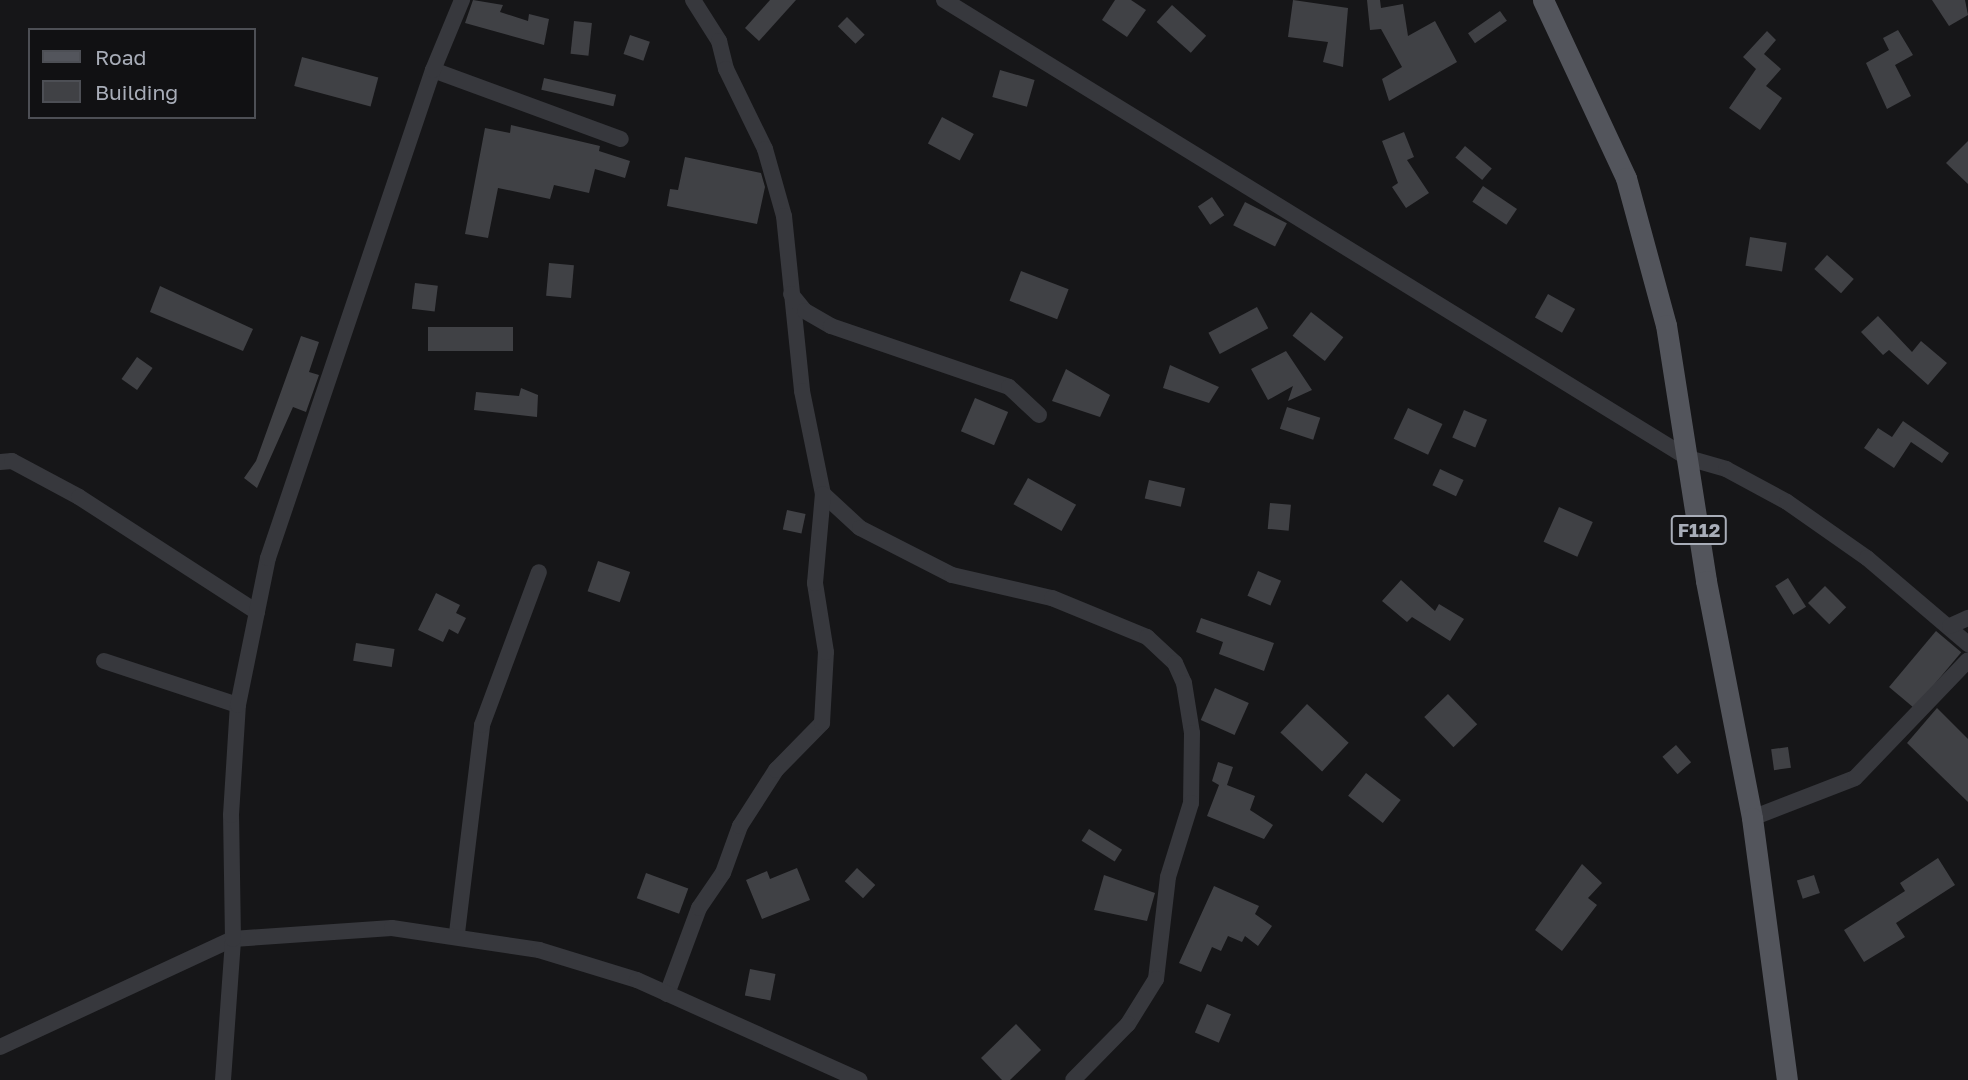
<!DOCTYPE html>
<style>
body{margin:0}
#map{position:relative;width:1968px;height:1080px;overflow:hidden;background:#161618;font-family:"Golos Text",sans-serif}
div>[style]{position:absolute}
[style*='--x']{left:calc(var(--x)*1px);top:calc(var(--y)*1px);width:calc(var(--w)*1px);rotate:calc(var(--a)*1deg)}
.building>*{inset:0;background:#404145;transform-origin:0 0}
.minor>*{height:16px;margin:-8px;padding:0 8px;transform-origin:8px;border-radius:8px;background:#37383d}
.major>*{height:21px;margin:-10.5px;padding:0 10.5px;transform-origin:10.5px;border-radius:10.5px;background:#53555c}
span{translate:-50% -50%;white-space:nowrap;text-align:center;line-height:1.15;-webkit-text-stroke:6px #111113;paint-order:stroke}
.shield-label span{padding:2px 5px;background:#111113;border:2px solid;border-radius:5px;-webkit-text-stroke-width:0}
.shield-label{font-size:19px;color:#a8adb8;font-weight:700}
.legend{position:absolute;left:28px;top:28px;width:228px;height:91px;box-sizing:border-box;background:#111113;border:2px solid #4d4f55;margin:0;padding:9px 12px;list-style:none;font-size:21px;color:#a8adb8}
.legend li{display:flex;align-items:center;gap:14px;height:35px}
.legend b{width:35px;border:2px solid #4d4f55}
</style>
<div id="map">
<div class="building">
<i style="clip-path:polygon(473px 0,503px 5px,500px 12px,528px 21px,529px 14px,549px 19px,544px 45px,465px 23px)"></i>
<i style="clip-path:polygon(770px 0,796px 0,759px 41px,745px 28px)"></i>
<i style="clip-path:polygon(1115px 0,1131px 0,1146px 10px,1127px 37px,1102px 20px)"></i>
<i style="clip-path:polygon(1293px 0,1348px 8px,1343px 67px,1323px 62px,1328px 42px,1288px 37px)"></i>
<i style="clip-path:polygon(1367px 0,1380px 0,1381px 8px,1403px 4px,1408px 36px,1435px 21px,1457px 62px,1389px 101px,1382px 79px,1402px 67px,1381px 29px,1370px 30px)"></i>
<i style="clip-path:polygon(1932px 0,1965px 0,1968px 15px,1949px 26px)"></i>
<i style="left:1172px;top:5px;width:46px;height:23px;rotate:42deg"></i>
<i style="left:1500px;top:11px;width:12px;height:39px;rotate:55deg"></i>
<i style="left:847px;top:17px;width:25px;height:13px;rotate:45deg"></i>
<i style="left:574px;top:21px;width:18px;height:33px;rotate:6deg"></i>
<i style="clip-path:polygon(1898px 30px,1913px 55px,1895px 65px,1911px 96px,1887px 109px,1866px 63px,1889px 50px,1883px 38px)"></i>
<i style="clip-path:polygon(1767px 31px,1776px 40px,1764px 54px,1781px 69px,1766px 86px,1782px 98px,1760px 130px,1729px 108px,1756px 69px,1743px 57px)"></i>
<i style="left:630px;top:35px;width:21px;height:20px;rotate:19deg"></i>
<i style="left:302px;top:57px;width:79px;height:30px;rotate:15deg"></i>
<i style="left:1000px;top:70px;width:36px;height:28px;rotate:16deg"></i>
<i style="left:544px;top:78px;width:74px;height:12px;rotate:13deg"></i>
<i style="left:942px;top:117px;width:36px;height:30px;rotate:28deg"></i>
<i style="clip-path:polygon(511px 125px,600px 146px,599px 151px,630px 161px,625px 178px,595px 169px,589px 193px,554px 185px,550px 199px,498px 188px,488px 238px,465px 234px,485px 128px,510px 133px)"></i>
<i style="clip-path:polygon(1404px 132px,1414px 157px,1407px 160px,1429px 193px,1406px 208px,1392px 187px,1398px 183px,1382px 141px)"></i>
<i style="clip-path:polygon(1968px 141px,1968px 184px,1946px 163px)"></i>
<i style="left:1465px;top:146px;width:35px;height:15px;rotate:40deg"></i>
<i style="clip-path:polygon(685px 157px,761px 173px,765px 187px,757px 224px,667px 206px,670px 189px,678px 190px)"></i>
<i style="left:1483px;top:186px;width:41px;height:19px;rotate:34deg"></i>
<i style="left:1212px;top:197px;width:22px;height:17px;rotate:56deg"></i>
<i style="left:1245px;top:202px;width:47px;height:26px;rotate:27deg"></i>
<i style="left:1750px;top:237px;width:37px;height:29px;rotate:9deg"></i>
<i style="left:1827px;top:255px;width:36px;height:19px;rotate:42deg"></i>
<i style="left:549px;top:263px;width:25px;height:33px;rotate:5deg"></i>
<i style="left:1021px;top:271px;width:51px;height:32px;rotate:21deg"></i>
<i style="left:415px;top:283px;width:23px;height:26px;rotate:7deg"></i>
<i style="clip-path:polygon(160px 286px,253px 329px,243px 351px,150px 312px)"></i>
<i style="left:1548px;top:294px;width:31px;height:27px;rotate:29deg"></i>
<i style="left:1257px;top:307px;width:24px;height:55px;rotate:62deg"></i>
<i style="left:1311px;top:312px;width:41px;height:30px;rotate:38deg"></i>
<i style="clip-path:polygon(1878px 316px,1912px 352px,1921px 341px,1947px 363px,1928px 385px,1889px 350px,1883px 355px,1861px 332px)"></i>
<i style="left:513px;top:327px;width:24px;height:85px;rotate:90deg"></i>
<i style="clip-path:polygon(301px 336px,319px 342px,309px 372px,319px 375px,306px 412px,293px 407px,257px 488px,244px 478px,256px 461px)"></i>
<i style="clip-path:polygon(1286px 351px,1312px 390px,1288px 401px,1293px 386px,1268px 400px,1251px 369px)"></i>
<i style="left:137px;top:357px;width:19px;height:27px;rotate:35deg"></i>
<i style="clip-path:polygon(1170px 365px,1219px 387px,1209px 403px,1163px 388px)"></i>
<i style="clip-path:polygon(1066px 369px,1110px 395px,1100px 417px,1052px 401px)"></i>
<i style="clip-path:polygon(521px 388px,538px 395px,537px 417px,474px 410px,476px 392px,519px 396px)"></i>
<i style="left:975px;top:398px;width:36px;height:36px;rotate:23deg"></i>
<i style="left:1287px;top:407px;width:35px;height:23px;rotate:18deg"></i>
<i style="left:1408px;top:408px;width:38px;height:34px;rotate:25deg"></i>
<i style="left:1464px;top:410px;width:25px;height:30px;rotate:23deg"></i>
<i style="clip-path:polygon(1903px 421px,1949px 453px,1942px 463px,1911px 442px,1894px 468px,1864px 448px,1878px 428px,1892px 437px)"></i>
<i style="left:1440px;top:469px;width:26px;height:18px;rotate:25deg"></i>
<i style="left:1028px;top:478px;width:55px;height:30px;rotate:29deg"></i>
<i style="left:1149px;top:480px;width:37px;height:19px;rotate:13deg"></i>
<i style="left:1270px;top:503px;width:21px;height:26px;rotate:5deg"></i>
<i style="left:1559px;top:507px;width:37px;height:38px;rotate:24deg"></i>
<i style="left:787px;top:510px;width:19px;height:20px;rotate:12deg"></i>
<i style="left:598px;top:561px;width:34px;height:32px;rotate:19deg"></i>
<i style="left:1258px;top:571px;width:25px;height:27px;rotate:23deg"></i>
<i style="left:1788px;top:578px;width:34px;height:15px;rotate:58deg"></i>
<i style="clip-path:polygon(1401px 580px,1435px 611px,1439px 604px,1464px 619px,1450px 641px,1412px 617px,1407px 622px,1382px 601px)"></i>
<i style="left:1825px;top:586px;width:30px;height:24px;rotate:45deg"></i>
<i style="clip-path:polygon(436px 593px,460px 605px,456px 613px,466px 618px,458px 634px,449px 629px,443px 642px,418px 630px)"></i>
<i style="clip-path:polygon(1201px 618px,1274px 643px,1264px 671px,1219px 654px,1223px 642px,1196px 632px)"></i>
<i style="left:1936px;top:631px;width:33px;height:73px;rotate:40deg"></i>
<i style="left:356px;top:643px;width:39px;height:18px;rotate:9deg"></i>
<i style="left:1215px;top:688px;width:37px;height:35px;rotate:24deg"></i>
<i style="left:1448px;top:694px;width:42px;height:33px;rotate:46deg"></i>
<i style="left:1307px;top:704px;width:57px;height:39px;rotate:43deg"></i>
<i style="clip-path:polygon(1937px 708px,1968px 739px,1968px 802px,1907px 743px)"></i>
<i style="left:1676px;top:745px;width:23px;height:18px;rotate:49deg"></i>
<i style="left:1788px;top:747px;width:21px;height:17px;rotate:82deg"></i>
<i style="clip-path:polygon(1218px 762px,1233px 767px,1227px 785px,1255px 796px,1250px 810px,1273px 825px,1264px 839px,1207px 816px,1219px 785px,1212px 781px)"></i>
<i style="left:1366px;top:773px;width:44px;height:29px;rotate:38deg"></i>
<i style="left:1089px;top:829px;width:39px;height:14px;rotate:32deg"></i>
<i style="clip-path:polygon(1938px 858px,1955px 885px,1896px 923px,1905px 937px,1864px 962px,1844px 930px,1905px 891px,1900px 883px)"></i>
<i style="clip-path:polygon(1582px 864px,1602px 883px,1588px 898px,1597px 905px,1562px 951px,1535px 930px)"></i>
<i style="clip-path:polygon(797px 868px,810px 900px,762px 919px,746px 880px,767px 871px,770px 879px)"></i>
<i style="left:857px;top:868px;width:25px;height:18px;rotate:43deg"></i>
<i style="left:646px;top:873px;width:45px;height:27px;rotate:20deg"></i>
<i style="clip-path:polygon(1104px 875px,1155px 893px,1147px 921px,1094px 910px)"></i>
<i style="left:1814px;top:875px;width:19px;height:18px;rotate:72deg"></i>
<i style="clip-path:polygon(1214px 886px,1259px 906px,1255px 914px,1272px 926px,1258px 946px,1245px 936px,1242px 942px,1228px 936px,1221px 951px,1212px 947px,1201px 972px,1179px 963px)"></i>
<i style="left:750px;top:969px;width:26px;height:27px;rotate:11deg"></i>
<i style="left:1207px;top:1004px;width:26px;height:31px;rotate:23deg"></i>
<i style="clip-path:polygon(1016px 1024px,1041px 1050px,1010px 1080px,1002px 1080px,981px 1058px)"></i>
</div>
<div class="minor">
<i style="--x:693;--y:0;--w:49;--a:57.6"></i>
<i style="--x:719;--y:41;--w:29;--a:76"></i>
<i style="--x:726;--y:69;--w:89;--a:64"></i>
<i style="--x:765;--y:149;--w:70;--a:74.2"></i>
<i style="--x:784;--y:216;--w:176;--a:84.1"></i>
<i style="--x:802;--y:391;--w:105;--a:78.5"></i>
<i style="--x:823;--y:494;--w:50;--a:42.6"></i>
<i style="--x:860;--y:528;--w:103;--a:27.1"></i>
<i style="--x:952;--y:575;--w:103;--a:13"></i>
<i style="--x:1052;--y:598;--w:103;--a:22.3"></i>
<i style="--x:1147;--y:637;--w:38;--a:43"></i>
<i style="--x:1175;--y:663;--w:22;--a:66"></i>
<i style="--x:1184;--y:683;--w:51;--a:80.9"></i>
<i style="--x:1192;--y:733;--w:70;--a:90.8"></i>
<i style="--x:1191;--y:803;--w:77;--a:107.3"></i>
<i style="--x:1168;--y:877;--w:103;--a:96.7"></i>
<i style="--x:1156;--y:979;--w:53;--a:121.9"></i>
<i style="--x:1128;--y:1024;--w:78;--a:134.5"></i>
<i style="--x:944;--y:0;--w:874;--a:31.62"></i>
<i style="--x:1688;--y:458;--w:40;--a:16"></i>
<i style="--x:1726;--y:469;--w:69;--a:28.4"></i>
<i style="--x:1787;--y:502;--w:98;--a:35"></i>
<i style="--x:1867;--y:558;--w:133;--a:40.4"></i>
<i style="--x:433;--y:70;--w:200;--a:20.2"></i>
<i style="--x:791;--y:294;--w:22;--a:51"></i>
<i style="--x:805;--y:311;--w:30;--a:30"></i>
<i style="--x:831;--y:326;--w:188;--a:18.9"></i>
<i style="--x:1009;--y:387;--w:41;--a:43"></i>
<i style="--x:0;--y:462;--w:12;--a:-5"></i>
<i style="--x:12;--y:461;--w:76;--a:28.2"></i>
<i style="--x:79;--y:497;--w:212;--a:32.9"></i>
<i style="--x:1950;--y:626;--w:20;--a:-24"></i>
<i style="--x:104;--y:661;--w:141;--a:18.2"></i>
<i style="--x:1752;--y:818;--w:110;--a:-21.2"></i>
<i style="--x:1855;--y:778;--w:163;--a:-46.2"></i>
<i style="--x:457;--y:933;--w:209;--a:-83.1"></i>
<i style="--x:482;--y:725;--w:163;--a:-69.6"></i>
<i style="--x:667;--y:994;--w:92;--a:-69.6"></i>
<i style="--x:699;--y:908;--w:42;--a:-55.6"></i>
<i style="--x:723;--y:873;--w:50;--a:-70.1"></i>
<i style="--x:740;--y:826;--w:67;--a:-57.3"></i>
<i style="--x:776;--y:770;--w:66;--a:-45.6"></i>
<i style="--x:822;--y:723;--w:71;--a:-86.8"></i>
<i style="--x:826;--y:652;--w:70;--a:-99.1"></i>
<i style="--x:815;--y:583;--w:89;--a:-84.9"></i>
<i style="--x:0;--y:1047;--w:257;--a:-24.9"></i>
<i style="--x:233;--y:939;--w:159;--a:-4"></i>
<i style="--x:392;--y:928;--w:149;--a:8.5"></i>
<i style="--x:539;--y:950;--w:102;--a:17"></i>
<i style="--x:637;--y:980;--w:244;--a:24.2"></i>
<i style="--x:223;--y:1080;--w:141;--a:-85.9"></i>
<i style="--x:233;--y:939;--w:124;--a:-90.9"></i>
<i style="--x:231;--y:815;--w:110;--a:-86.4"></i>
<i style="--x:238;--y:705;--w:150;--a:-78.5"></i>
<i style="--x:268;--y:558;--w:515;--a:-71.32"></i>
<i style="--x:433;--y:70;--w:76;--a:-67.5"></i>
</div>
<div class="major">
<i style="--x:1543;--y:0;--w:196;--a:65"></i>
<i style="--x:1626;--y:178;--w:152;--a:74.8"></i>
<i style="--x:1666;--y:325;--w:259;--a:81.1"></i>
<i style="--x:1706;--y:581;--w:241;--a:79"></i>
<i style="--x:1752;--y:818;--w:264;--a:82.4"></i>
</div>
<div class="shield-label">
<span style="left:1699px;top:530px">F112</span>
</div>
<ul class="legend">
<li><b style="height:9px;background:#53555c"></b>Road</li>
<li><b style="height:19px;background:#404145"></b>Building</li>
</ul>
</div>
